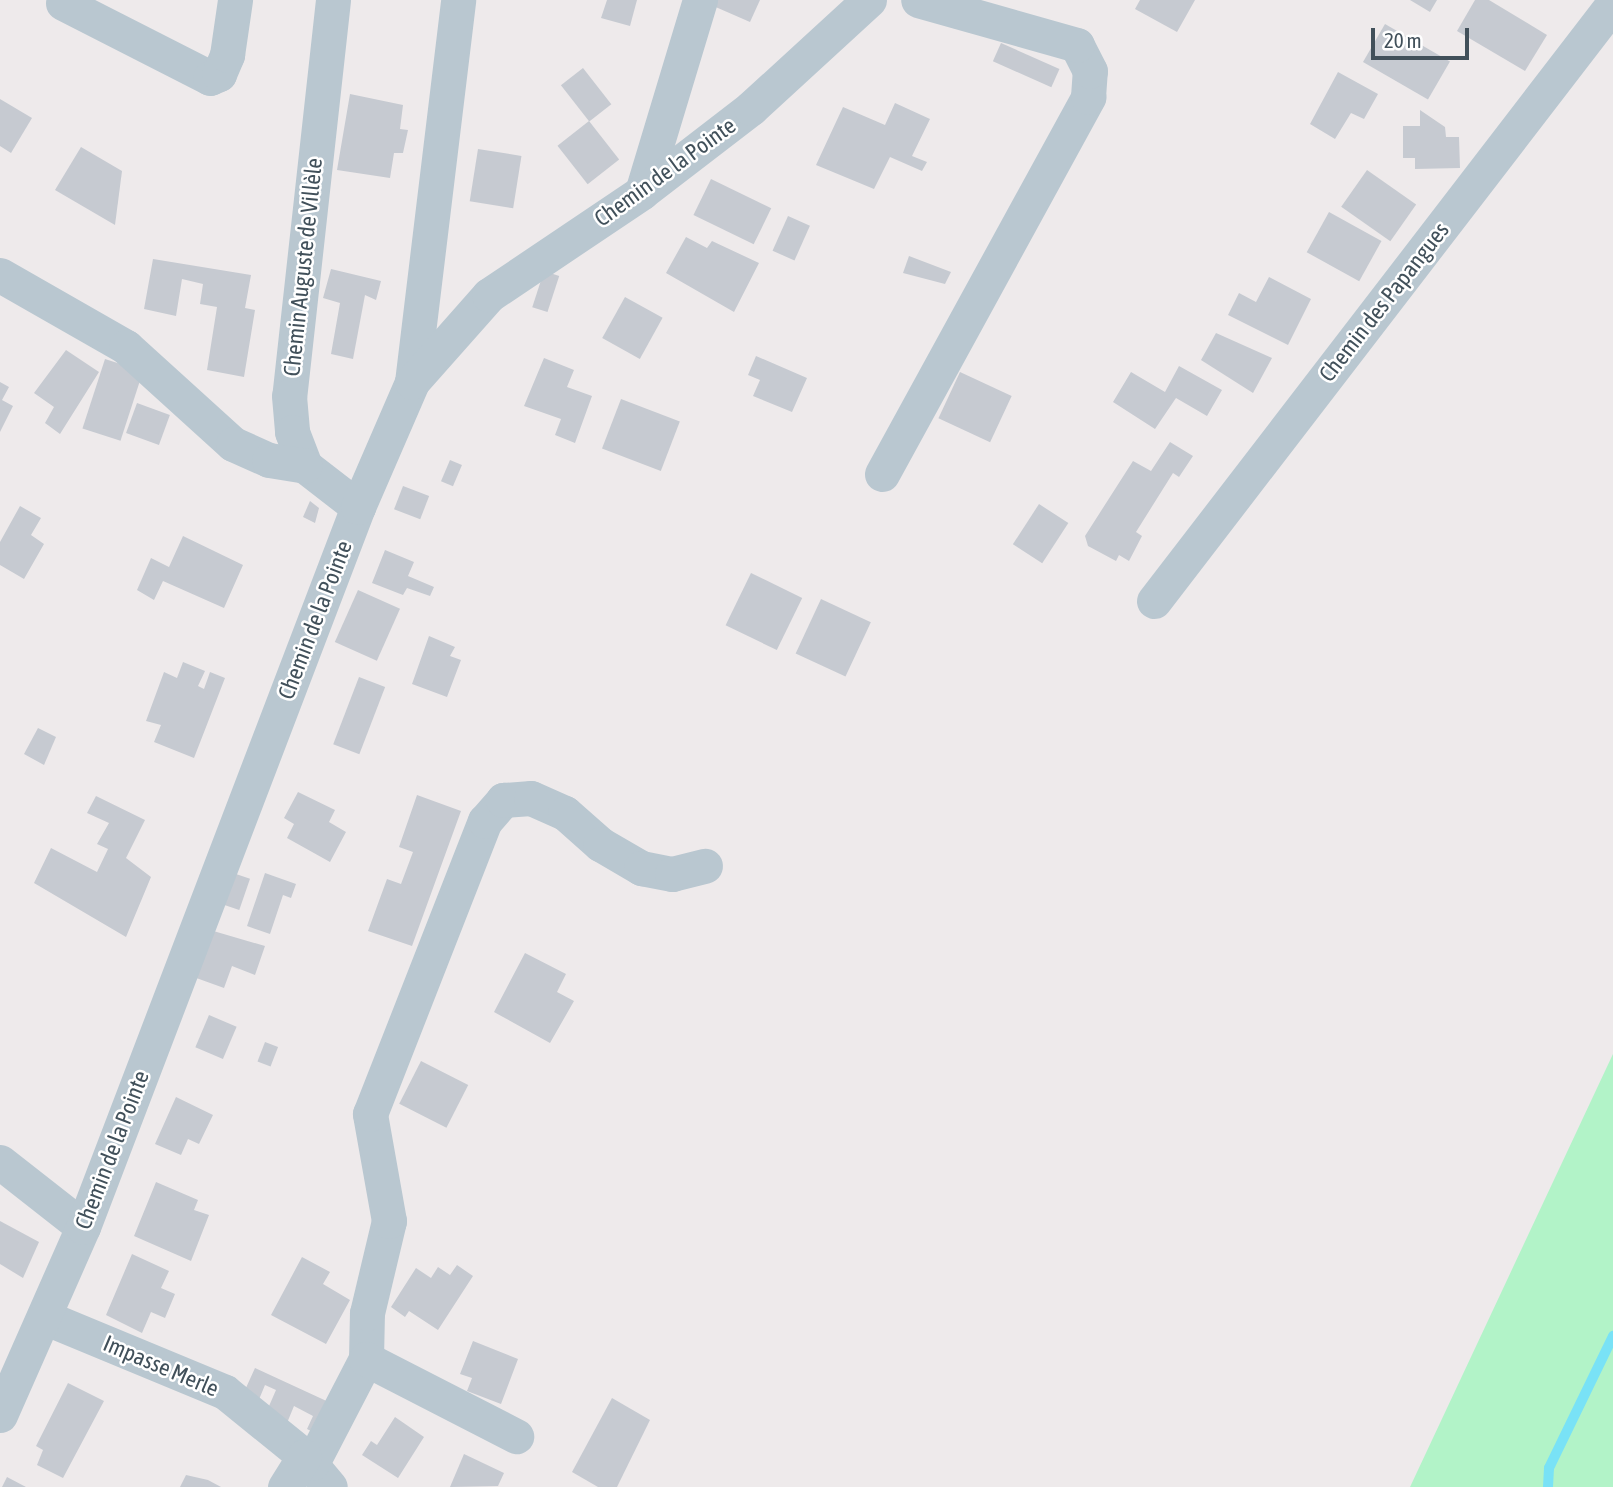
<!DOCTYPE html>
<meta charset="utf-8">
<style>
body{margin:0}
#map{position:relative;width:1613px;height:1487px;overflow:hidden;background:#eeeaeb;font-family:"Asap Condensed",sans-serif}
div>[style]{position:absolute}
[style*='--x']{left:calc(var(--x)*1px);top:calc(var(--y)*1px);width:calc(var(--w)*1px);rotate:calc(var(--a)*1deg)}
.green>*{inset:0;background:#b2f3c8}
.stream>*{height:10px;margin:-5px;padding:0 5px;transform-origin:5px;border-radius:5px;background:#79e2f6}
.building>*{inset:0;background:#c6cad1;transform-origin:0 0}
.minor>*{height:35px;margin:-17.5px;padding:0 17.5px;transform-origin:17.5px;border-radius:17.5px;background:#b9c7d0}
span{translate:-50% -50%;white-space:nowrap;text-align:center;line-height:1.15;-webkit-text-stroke:5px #fff;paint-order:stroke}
.street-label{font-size:23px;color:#41505a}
.scale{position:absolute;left:1371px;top:28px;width:98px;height:32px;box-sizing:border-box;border:4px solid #41505a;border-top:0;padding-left:9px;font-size:21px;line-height:24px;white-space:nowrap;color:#41505a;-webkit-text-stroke:5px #fff;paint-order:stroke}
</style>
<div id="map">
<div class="green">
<i style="clip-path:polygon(1613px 1054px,1613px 1487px,1410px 1487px)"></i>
</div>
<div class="stream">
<i style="--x:1548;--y:1487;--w:19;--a:-87"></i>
<i style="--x:1549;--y:1468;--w:147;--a:-64.1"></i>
</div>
<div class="building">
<i style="clip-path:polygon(607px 0,637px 0,630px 26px,601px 18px)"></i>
<i style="clip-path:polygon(713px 0,760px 0,750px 22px,711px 5px)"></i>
<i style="clip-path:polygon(1140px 0,1195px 0,1177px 32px,1135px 9px)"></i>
<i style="clip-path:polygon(1410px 0,1437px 0,1430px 12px)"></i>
<i style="clip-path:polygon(1475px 0,1489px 0,1547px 35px,1525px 71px,1457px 31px)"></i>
<i style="left:1385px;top:24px;width:75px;height:44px;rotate:30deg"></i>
<i style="left:1001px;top:43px;width:64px;height:20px;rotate:24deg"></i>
<i style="left:583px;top:68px;width:46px;height:28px;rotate:52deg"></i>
<i style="clip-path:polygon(1338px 72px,1378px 94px,1364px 119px,1351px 113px,1335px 139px,1310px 124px)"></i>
<i style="clip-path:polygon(350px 94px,403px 105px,400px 129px,408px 130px,403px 153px,394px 153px,390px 178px,337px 170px)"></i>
<i style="clip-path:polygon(0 99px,32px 118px,11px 153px,0 146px)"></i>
<i style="clip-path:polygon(895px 103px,930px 119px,912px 156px,927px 162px,922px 171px,890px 157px,874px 189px,816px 165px,843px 107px,885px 125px)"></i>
<i style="clip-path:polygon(1420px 110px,1445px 127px,1446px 137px,1459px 137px,1460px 168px,1415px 169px,1415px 158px,1403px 158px,1403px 126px,1420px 126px)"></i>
<i style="left:589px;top:121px;width:49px;height:40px;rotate:52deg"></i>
<i style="clip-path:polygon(81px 147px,122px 171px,115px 225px,55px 190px)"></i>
<i style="left:478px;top:149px;width:44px;height:53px;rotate:9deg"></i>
<i style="left:1367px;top:170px;width:60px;height:45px;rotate:35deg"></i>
<i style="left:711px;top:179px;width:67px;height:40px;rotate:26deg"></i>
<i style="left:1329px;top:212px;width:60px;height:46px;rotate:29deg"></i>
<i style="left:788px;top:216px;width:24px;height:38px;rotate:24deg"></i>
<i style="clip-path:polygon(686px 237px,707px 248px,712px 241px,759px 263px,734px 312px,666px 273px)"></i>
<i style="clip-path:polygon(909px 256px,951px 272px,945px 284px,903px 273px)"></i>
<i style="clip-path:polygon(153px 259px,251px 275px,245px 308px,255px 310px,244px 377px,207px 370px,217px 307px,200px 304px,203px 284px,182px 279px,176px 316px,144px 309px)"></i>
<i style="clip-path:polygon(331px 269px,381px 281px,376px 300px,365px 295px,353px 359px,331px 354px,340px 303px,323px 298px)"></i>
<i style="left:544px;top:271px;width:16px;height:38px;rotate:18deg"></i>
<i style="clip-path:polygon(1269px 277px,1311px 299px,1288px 345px,1228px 315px,1239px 293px,1256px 302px)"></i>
<i style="left:625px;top:297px;width:43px;height:47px;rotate:29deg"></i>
<i style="clip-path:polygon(1216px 333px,1272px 358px,1253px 393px,1201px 360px)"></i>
<i style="clip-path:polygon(66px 350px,99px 372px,60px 434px,45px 423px,54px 407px,34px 393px)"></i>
<i style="clip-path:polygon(756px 356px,807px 378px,792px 412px,753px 396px,760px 380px,748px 375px)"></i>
<i style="clip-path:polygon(544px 358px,574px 370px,567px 387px,592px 396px,575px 443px,555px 435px,561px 419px,524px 406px)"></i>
<i style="left:105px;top:359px;width:40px;height:73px;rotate:18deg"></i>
<i style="clip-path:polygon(1179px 366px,1222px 390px,1207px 416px,1176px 398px,1155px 429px,1113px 402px,1131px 372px,1165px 392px)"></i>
<i style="left:960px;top:372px;width:57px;height:51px;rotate:25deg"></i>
<i style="clip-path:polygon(0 382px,9px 387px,2px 400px,13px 406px,0 432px)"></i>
<i style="left:621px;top:399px;width:63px;height:53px;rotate:21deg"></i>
<i style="left:137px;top:403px;width:35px;height:32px;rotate:20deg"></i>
<i style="clip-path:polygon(1170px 442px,1193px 456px,1179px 477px,1173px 473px,1136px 532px,1142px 536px,1129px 561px,1119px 555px,1116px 561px,1088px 546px,1085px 536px,1133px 461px,1151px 471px)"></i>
<i style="left:450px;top:460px;width:13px;height:23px;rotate:23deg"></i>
<i style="left:403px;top:486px;width:28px;height:25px;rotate:21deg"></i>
<i style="clip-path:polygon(310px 501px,319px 508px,315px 523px,303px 517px)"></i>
<i style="left:1039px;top:504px;width:35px;height:48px;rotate:33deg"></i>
<i style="clip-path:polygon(20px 506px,41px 518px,31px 535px,44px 544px,24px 579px,0 565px,0 542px)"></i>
<i style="clip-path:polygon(183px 536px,243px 565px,224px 608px,163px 581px,154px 600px,137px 590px,151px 558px,169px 567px)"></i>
<i style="clip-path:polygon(385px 550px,414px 562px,408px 576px,434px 587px,430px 596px,407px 588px,403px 595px,372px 583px)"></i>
<i style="left:751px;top:573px;width:57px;height:58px;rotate:26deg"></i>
<i style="left:358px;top:590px;width:46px;height:57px;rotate:24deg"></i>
<i style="left:821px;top:599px;width:55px;height:60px;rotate:25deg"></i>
<i style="clip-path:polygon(429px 636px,455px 647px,450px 656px,461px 660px,447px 697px,412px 684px)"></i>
<i style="clip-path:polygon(183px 662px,205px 671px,198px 686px,204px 689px,210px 672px,225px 678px,194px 758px,154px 742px,161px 725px,146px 721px,164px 672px,177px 678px)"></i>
<i style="left:359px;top:677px;width:28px;height:72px;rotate:21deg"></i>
<i style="clip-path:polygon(38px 728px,56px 737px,44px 765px,24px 754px)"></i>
<i style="clip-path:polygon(298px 792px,335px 810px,329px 822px,346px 832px,330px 862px,287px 838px,294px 824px,284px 818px)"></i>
<i style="clip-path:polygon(417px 795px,461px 811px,412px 946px,368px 931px,387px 879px,401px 884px,413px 852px,399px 847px)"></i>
<i style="clip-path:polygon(96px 796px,145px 820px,126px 858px,151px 877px,126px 937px,34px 883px,51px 848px,97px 872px,108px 849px,97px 844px,109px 823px,87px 813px)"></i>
<i style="left:233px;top:873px;width:18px;height:33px;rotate:19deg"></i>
<i style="clip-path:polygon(265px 873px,296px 884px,291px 898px,283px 895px,270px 934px,247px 926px)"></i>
<i style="clip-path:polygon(210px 930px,265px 946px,255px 975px,232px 966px,224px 988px,188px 975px)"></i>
<i style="clip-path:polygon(525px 953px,566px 974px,557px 992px,574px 1001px,550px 1043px,494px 1012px)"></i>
<i style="left:209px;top:1015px;width:30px;height:35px;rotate:23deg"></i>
<i style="left:265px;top:1042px;width:14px;height:21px;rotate:21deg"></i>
<i style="left:421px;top:1061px;width:53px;height:48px;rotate:27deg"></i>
<i style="clip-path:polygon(176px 1097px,213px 1115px,199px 1144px,188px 1139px,181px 1155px,155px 1144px)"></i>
<i style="clip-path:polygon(156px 1182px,198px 1200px,194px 1210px,209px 1215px,191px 1261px,134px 1236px)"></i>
<i style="clip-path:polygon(0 1221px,39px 1242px,23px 1278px,0 1264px)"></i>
<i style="clip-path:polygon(132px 1254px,169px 1271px,161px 1288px,175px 1294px,165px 1318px,151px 1312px,142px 1333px,106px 1315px)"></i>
<i style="clip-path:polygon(302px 1257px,330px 1272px,323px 1284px,350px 1300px,326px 1344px,271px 1315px)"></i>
<i style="clip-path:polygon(457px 1265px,473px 1276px,438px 1330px,409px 1311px,405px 1317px,391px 1307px,416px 1268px,431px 1278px,438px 1267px,450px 1275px)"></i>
<i style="clip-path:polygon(473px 1341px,518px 1359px,501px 1404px,467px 1391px,472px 1378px,460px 1374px)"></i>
<i style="clip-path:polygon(255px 1368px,333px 1404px,317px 1434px,307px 1429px,313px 1416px,294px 1406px,287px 1423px,266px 1413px,276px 1390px,265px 1385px,255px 1409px,240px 1401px)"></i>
<i style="clip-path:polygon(68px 1383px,104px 1401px,63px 1478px,37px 1465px,43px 1450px,36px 1446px)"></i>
<i style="clip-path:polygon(612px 1398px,650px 1420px,617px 1487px,598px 1487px,572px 1472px)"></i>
<i style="clip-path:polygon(395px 1417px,424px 1437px,398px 1478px,362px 1455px,371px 1441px,377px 1445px)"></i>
<i style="clip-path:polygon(464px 1454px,504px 1473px,498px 1486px,450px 1487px)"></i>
<i style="clip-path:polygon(186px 1475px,208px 1480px,221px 1487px,180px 1487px)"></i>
<i style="clip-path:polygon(7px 1477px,26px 1487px,2px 1487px)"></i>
</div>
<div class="minor">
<i style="--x:333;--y:0;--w:398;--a:96.3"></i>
<i style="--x:289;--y:396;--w:36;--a:85"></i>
<i style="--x:292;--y:432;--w:36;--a:69"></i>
<i style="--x:305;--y:466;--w:67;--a:37.7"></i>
<i style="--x:63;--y:3;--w:165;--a:27"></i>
<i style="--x:210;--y:78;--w:10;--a:-24"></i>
<i style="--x:219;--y:74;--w:21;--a:-67"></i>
<i style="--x:227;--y:55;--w:56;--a:-81.7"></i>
<i style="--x:642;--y:192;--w:201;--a:-73.2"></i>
<i style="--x:0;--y:275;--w:145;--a:29.7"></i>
<i style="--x:126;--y:347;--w:144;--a:42.2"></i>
<i style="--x:233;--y:444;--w:39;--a:24"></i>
<i style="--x:269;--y:460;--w:36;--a:9"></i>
<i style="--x:412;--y:382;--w:385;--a:-83.1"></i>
<i style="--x:882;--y:474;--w:430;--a:-61.3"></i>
<i style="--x:1088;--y:97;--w:26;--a:-86"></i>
<i style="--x:1090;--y:71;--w:29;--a:-117"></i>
<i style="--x:1077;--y:45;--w:165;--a:-164.2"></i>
<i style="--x:1154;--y:601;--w:753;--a:-52.45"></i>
<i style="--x:0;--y:1162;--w:105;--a:38.1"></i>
<i style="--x:44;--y:1317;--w:196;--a:22.5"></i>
<i style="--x:225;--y:1392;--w:102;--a:39"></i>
<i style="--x:304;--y:1456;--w:40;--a:50"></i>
<i style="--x:366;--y:1359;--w:46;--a:-88.8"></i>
<i style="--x:367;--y:1313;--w:95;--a:-76.6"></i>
<i style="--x:389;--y:1221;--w:109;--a:-100.1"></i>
<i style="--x:370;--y:1114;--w:315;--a:-68.6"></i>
<i style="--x:485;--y:821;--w:28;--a:-49"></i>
<i style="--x:503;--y:800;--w:28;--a:-4"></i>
<i style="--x:531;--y:798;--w:37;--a:24"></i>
<i style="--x:565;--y:813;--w:47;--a:41.5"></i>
<i style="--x:600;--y:844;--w:48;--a:30.3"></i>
<i style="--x:641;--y:868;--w:32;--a:11"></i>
<i style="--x:672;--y:874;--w:34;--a:-14"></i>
<i style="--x:0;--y:1415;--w:206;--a:-66.2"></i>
<i style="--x:83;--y:1227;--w:771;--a:-69.1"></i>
<i style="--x:358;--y:507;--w:136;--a:-66.6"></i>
<i style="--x:412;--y:382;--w:116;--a:-48.5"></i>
<i style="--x:489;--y:295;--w:184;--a:-33.9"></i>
<i style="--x:642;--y:192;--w:138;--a:-37.6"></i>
<i style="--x:751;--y:108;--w:160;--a:-42.5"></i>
<i style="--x:312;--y:1463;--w:117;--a:-62.6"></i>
<i style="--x:366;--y:1359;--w:169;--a:27.2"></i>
<i style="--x:285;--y:1487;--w:36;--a:-58"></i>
</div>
<div class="street-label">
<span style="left:665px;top:172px;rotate:-36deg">Chemin de la Pointe</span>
<span style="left:303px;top:267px;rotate:-84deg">Chemin Auguste de Villèle</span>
<span style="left:1384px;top:302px;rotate:-52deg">Chemin des Papangues</span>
<span style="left:315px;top:620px;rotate:-69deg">Chemin de la Pointe</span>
<span style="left:112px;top:1150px;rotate:-69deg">Chemin de la Pointe</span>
<span style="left:161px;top:1366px;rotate:23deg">Impasse Merle</span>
</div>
<div class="scale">20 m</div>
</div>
